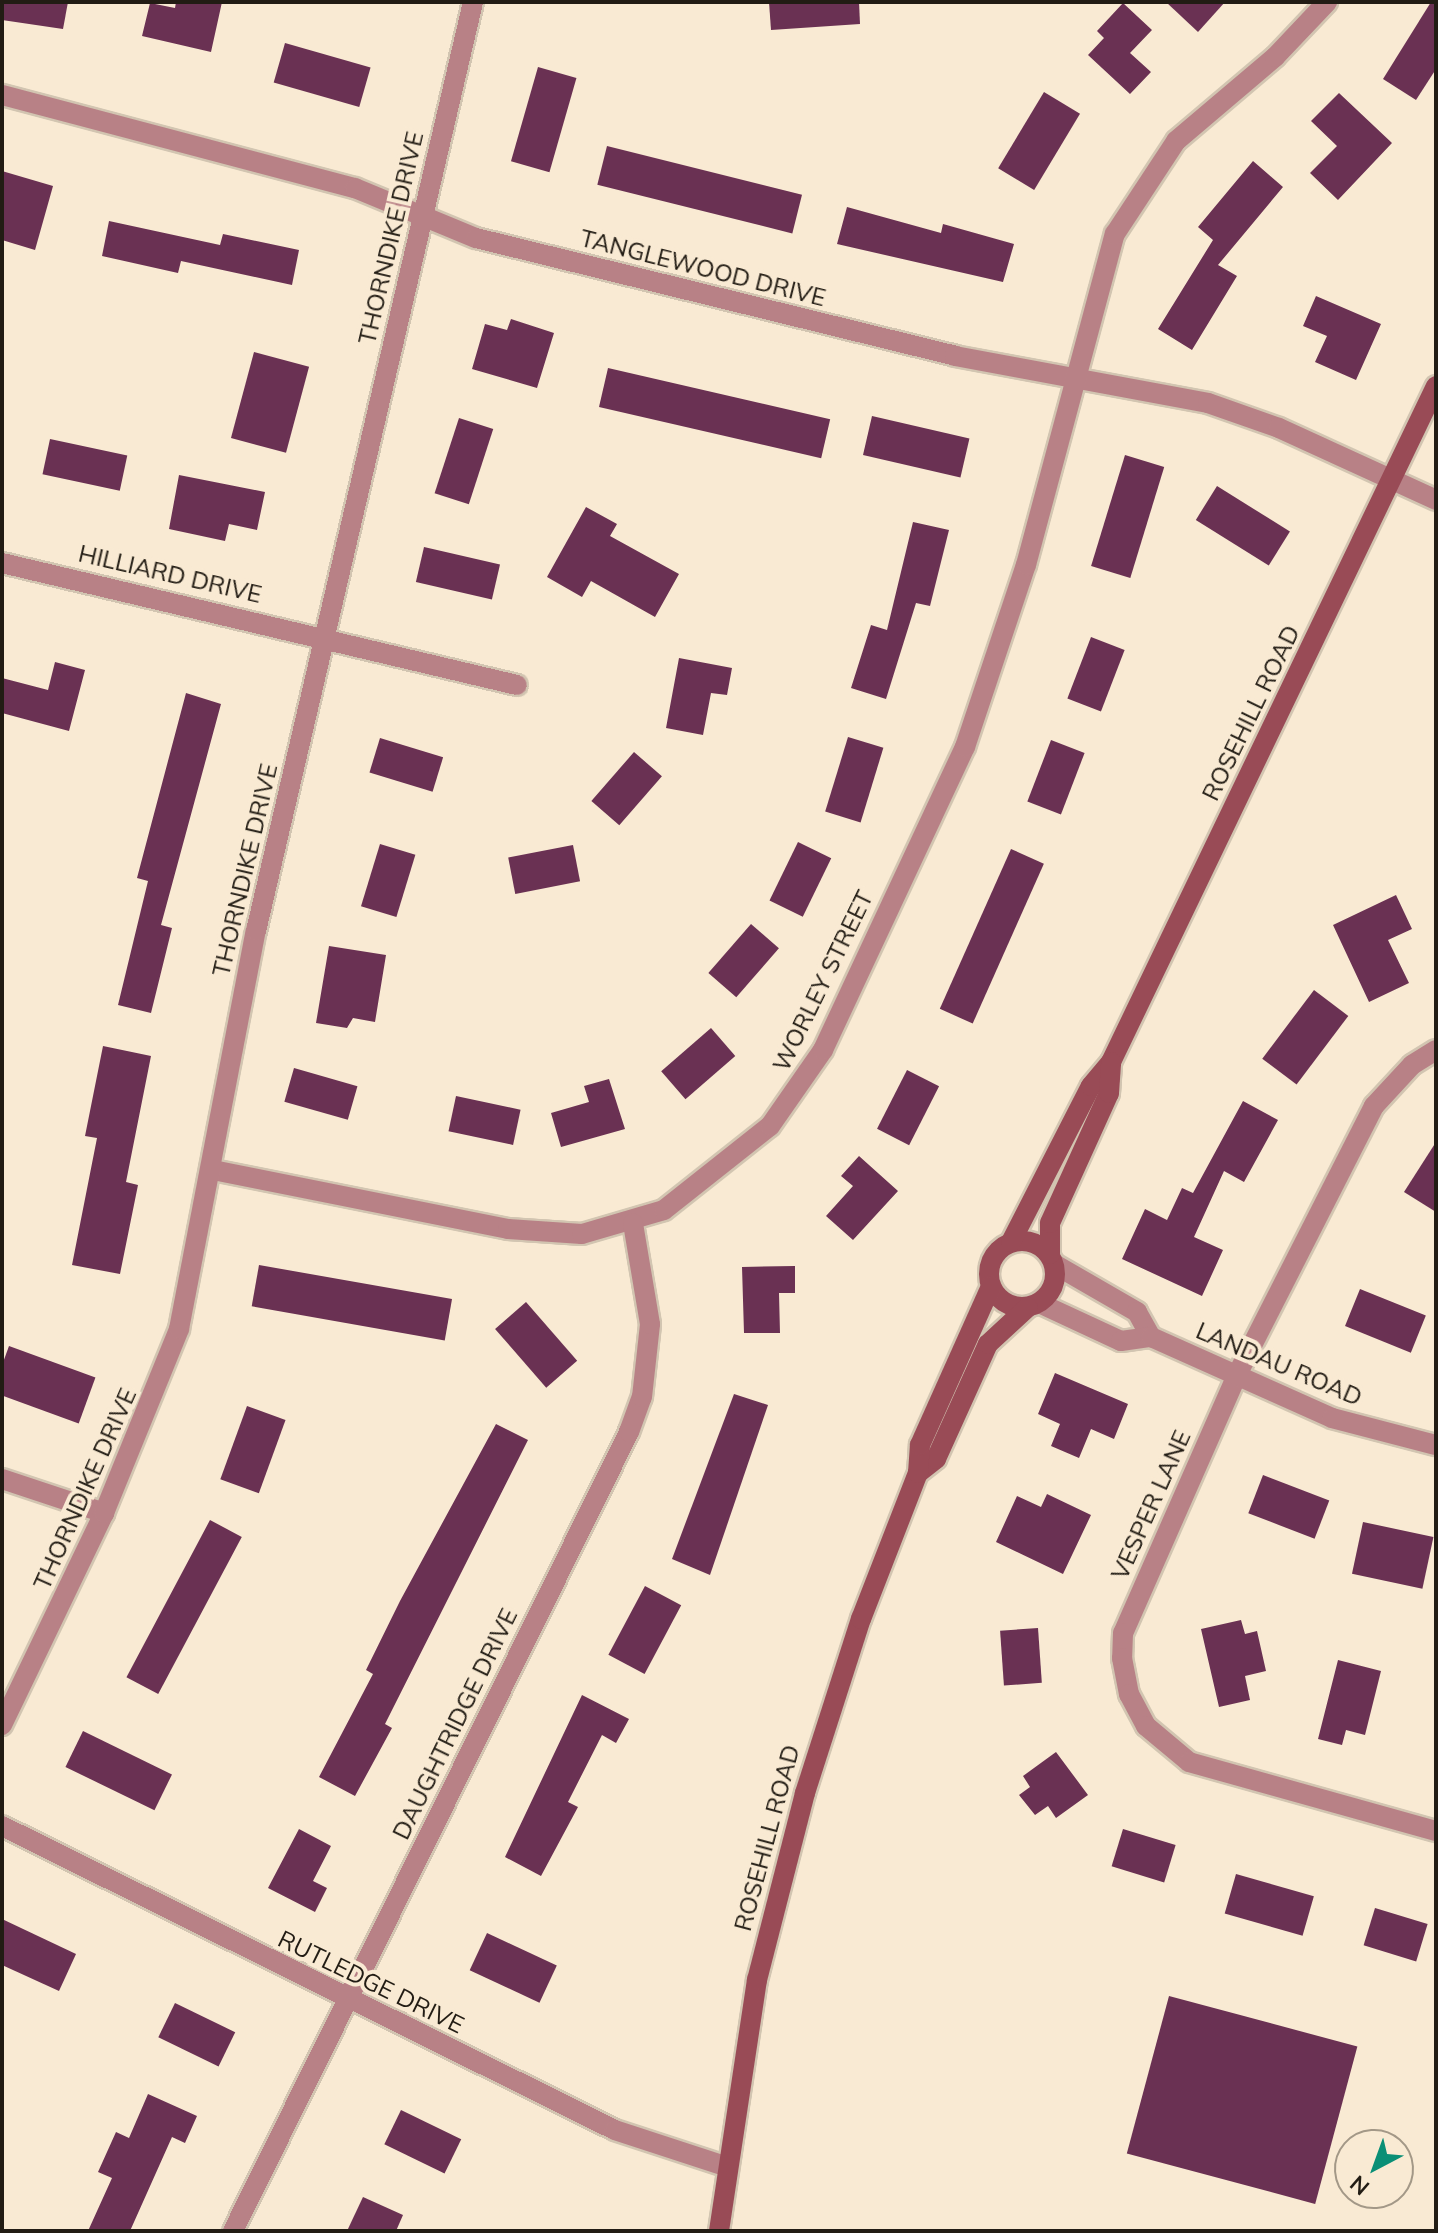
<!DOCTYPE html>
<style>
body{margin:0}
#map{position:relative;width:1438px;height:2233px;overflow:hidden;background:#f9ead3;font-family:Mulish,sans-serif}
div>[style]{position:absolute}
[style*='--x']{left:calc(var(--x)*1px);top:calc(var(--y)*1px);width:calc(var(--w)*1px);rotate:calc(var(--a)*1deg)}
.building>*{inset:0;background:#6a3153;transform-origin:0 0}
.roads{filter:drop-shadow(2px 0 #d2c5b1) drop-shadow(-2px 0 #d2c5b1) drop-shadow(0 2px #d2c5b1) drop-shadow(0 -2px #d2c5b1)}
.street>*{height:20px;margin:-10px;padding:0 10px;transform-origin:10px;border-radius:10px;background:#b88186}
.secondary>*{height:20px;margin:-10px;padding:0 10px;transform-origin:10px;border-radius:10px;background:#994b56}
.secondary>.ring{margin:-10px;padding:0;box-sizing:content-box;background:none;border:20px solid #994b56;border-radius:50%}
span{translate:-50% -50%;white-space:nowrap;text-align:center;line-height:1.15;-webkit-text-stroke:8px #f9ead3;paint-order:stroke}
.street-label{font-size:24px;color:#221c14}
.frame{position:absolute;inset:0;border:4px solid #221c14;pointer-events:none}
.north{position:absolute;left:1334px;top:2129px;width:80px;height:80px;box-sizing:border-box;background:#f9ead3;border:2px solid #a39887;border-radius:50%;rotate:221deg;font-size:22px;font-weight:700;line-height:32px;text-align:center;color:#221c14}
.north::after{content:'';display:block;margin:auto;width:28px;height:36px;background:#0a8f76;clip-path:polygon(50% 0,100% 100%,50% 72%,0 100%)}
</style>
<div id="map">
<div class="building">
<i style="clip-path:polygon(2px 2px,68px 2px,63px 29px,2px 20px)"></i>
<i style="clip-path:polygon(176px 2px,222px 2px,211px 52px,142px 36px,150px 3px,175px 8px)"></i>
<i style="clip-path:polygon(769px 2px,859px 2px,860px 24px,771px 30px)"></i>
<i style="clip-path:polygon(1166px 2px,1225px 2px,1198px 32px)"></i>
<i style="clip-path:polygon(1431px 2px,1436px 2px,1436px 69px,1416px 100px,1383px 79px)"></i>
<i style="clip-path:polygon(1123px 3px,1152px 30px,1130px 53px,1151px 72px,1130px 94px,1088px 55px,1104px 38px,1097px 31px)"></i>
<i style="left:285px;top:43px;width:89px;height:41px;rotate:16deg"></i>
<i style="left:538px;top:67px;width:40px;height:98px;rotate:16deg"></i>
<i style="left:1044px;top:92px;width:42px;height:89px;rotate:31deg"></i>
<i style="clip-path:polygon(1339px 93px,1392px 143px,1338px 200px,1310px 173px,1337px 146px,1311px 121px)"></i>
<i style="left:607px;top:146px;width:201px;height:40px;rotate:14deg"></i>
<i style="clip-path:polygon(1253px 161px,1283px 187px,1218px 265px,1237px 276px,1192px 350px,1158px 329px,1213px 240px,1198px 227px)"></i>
<i style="clip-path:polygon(2px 171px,53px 186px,35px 250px,2px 240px)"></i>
<i style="clip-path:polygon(847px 207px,941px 233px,943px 224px,1014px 244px,1003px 282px,837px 244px)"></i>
<i style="clip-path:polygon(109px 221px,220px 245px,223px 234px,299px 250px,292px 285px,181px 261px,178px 273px,102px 256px)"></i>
<i style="clip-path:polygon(1316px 296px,1381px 324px,1356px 380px,1315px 362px,1327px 336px,1303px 326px)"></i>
<i style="clip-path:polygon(511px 319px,554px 333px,537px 388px,472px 369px,485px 324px,507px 330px)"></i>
<i style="left:254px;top:352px;width:57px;height:89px;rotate:15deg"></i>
<i style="left:608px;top:368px;width:228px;height:40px;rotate:13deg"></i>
<i style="left:872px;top:416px;width:100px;height:40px;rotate:13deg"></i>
<i style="left:459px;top:418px;width:36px;height:79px;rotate:18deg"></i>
<i style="left:50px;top:439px;width:79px;height:36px;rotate:12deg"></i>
<i style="left:1125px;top:455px;width:41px;height:116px;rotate:17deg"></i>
<i style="clip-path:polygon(179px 475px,265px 492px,257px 530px,229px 524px,225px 541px,169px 529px)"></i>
<i style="left:1217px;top:486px;width:86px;height:40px;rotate:32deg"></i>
<i style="clip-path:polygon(586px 507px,617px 524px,610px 536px,679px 574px,655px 617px,591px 581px,582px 597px,547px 577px)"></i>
<i style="clip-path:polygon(913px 522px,949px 530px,930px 606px,916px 603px,886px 699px,851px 688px,871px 625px,887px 630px)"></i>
<i style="left:424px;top:547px;width:78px;height:36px;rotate:13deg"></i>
<i style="left:1091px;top:637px;width:36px;height:66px;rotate:21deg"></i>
<i style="clip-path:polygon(679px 658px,732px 668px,727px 695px,711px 693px,703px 735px,666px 728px)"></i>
<i style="clip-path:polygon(55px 662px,85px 670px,69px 731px,2px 713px,2px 678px,48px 690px)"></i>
<i style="clip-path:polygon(186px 693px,221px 704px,161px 925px,172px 928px,151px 1013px,118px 1005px,148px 881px,137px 878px)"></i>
<i style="left:848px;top:737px;width:37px;height:78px;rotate:17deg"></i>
<i style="left:380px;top:738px;width:66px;height:36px;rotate:17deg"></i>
<i style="left:1051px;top:740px;width:36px;height:66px;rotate:21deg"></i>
<i style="left:634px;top:752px;width:37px;height:65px;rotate:41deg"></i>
<i style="left:798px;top:842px;width:37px;height:65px;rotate:26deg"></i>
<i style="left:380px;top:844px;width:37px;height:65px;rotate:17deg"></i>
<i style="left:573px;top:845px;width:37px;height:66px;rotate:79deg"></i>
<i style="left:1011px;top:849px;width:36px;height:175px;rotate:24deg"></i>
<i style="clip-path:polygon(1396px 895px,1412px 929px,1388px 940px,1409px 983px,1369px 1002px,1333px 925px)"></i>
<i style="left:751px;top:924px;width:37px;height:65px;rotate:41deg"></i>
<i style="clip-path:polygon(329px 946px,386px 955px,375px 1022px,353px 1018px,347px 1028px,316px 1023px)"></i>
<i style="left:1314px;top:990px;width:43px;height:86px;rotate:37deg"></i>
<i style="left:711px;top:1028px;width:37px;height:66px;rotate:49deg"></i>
<i style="clip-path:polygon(103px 1046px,151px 1056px,126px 1182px,138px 1185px,120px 1274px,72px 1265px,97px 1138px,85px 1136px)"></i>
<i style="left:294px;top:1068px;width:66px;height:35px;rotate:16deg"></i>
<i style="left:907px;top:1070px;width:36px;height:66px;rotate:27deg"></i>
<i style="clip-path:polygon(609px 1079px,625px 1129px,561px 1147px,551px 1113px,589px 1102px,584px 1086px)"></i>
<i style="left:456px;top:1096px;width:66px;height:36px;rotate:12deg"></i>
<i style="clip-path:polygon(1243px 1101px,1278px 1120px,1244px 1182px,1224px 1171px,1194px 1237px,1223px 1250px,1202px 1296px,1122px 1259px,1145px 1209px,1167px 1220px,1182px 1188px,1193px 1193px)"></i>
<i style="clip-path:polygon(1436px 1142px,1436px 1212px,1404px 1192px)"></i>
<i style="clip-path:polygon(859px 1156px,898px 1191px,853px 1240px,826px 1216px,853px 1186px,841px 1176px)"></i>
<i style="left:259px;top:1265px;width:196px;height:42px;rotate:10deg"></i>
<i style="clip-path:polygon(795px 1266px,795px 1293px,779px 1293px,780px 1333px,744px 1333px,742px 1267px)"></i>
<i style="left:1360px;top:1289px;width:71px;height:40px;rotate:22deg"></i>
<i style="left:526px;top:1302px;width:78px;height:41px;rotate:49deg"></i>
<i style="left:9px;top:1346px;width:92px;height:49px;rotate:20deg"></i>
<i style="clip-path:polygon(1055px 1373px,1128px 1404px,1114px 1439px,1091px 1429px,1079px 1458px,1051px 1446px,1060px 1424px,1038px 1414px)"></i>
<i style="clip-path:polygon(734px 1394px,768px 1405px,710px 1575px,672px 1559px)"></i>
<i style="left:247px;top:1406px;width:41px;height:78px;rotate:20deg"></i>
<i style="clip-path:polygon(496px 1424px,528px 1440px,385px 1724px,392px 1728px,355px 1796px,319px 1777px,373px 1674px,366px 1670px,400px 1601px)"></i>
<i style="left:1263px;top:1475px;width:71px;height:41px;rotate:21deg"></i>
<i style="clip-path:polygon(1047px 1494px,1091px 1515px,1063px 1574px,996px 1542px,1017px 1496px,1041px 1507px)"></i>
<i style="left:210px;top:1520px;width:36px;height:178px;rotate:28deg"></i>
<i style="left:1363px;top:1522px;width:72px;height:53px;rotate:12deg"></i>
<i style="left:645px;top:1586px;width:41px;height:78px;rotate:28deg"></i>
<i style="clip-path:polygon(1241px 1620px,1245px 1634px,1257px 1631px,1266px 1671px,1245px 1676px,1250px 1700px,1219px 1707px,1201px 1629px)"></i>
<i style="left:1038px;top:1628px;width:55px;height:38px;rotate:86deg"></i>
<i style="clip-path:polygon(1338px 1660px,1381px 1671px,1365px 1735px,1346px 1730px,1342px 1745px,1318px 1739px)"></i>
<i style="clip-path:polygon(582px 1695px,629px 1719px,616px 1743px,602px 1735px,568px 1802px,578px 1807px,541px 1876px,505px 1857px)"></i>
<i style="left:83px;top:1731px;width:99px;height:40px;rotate:26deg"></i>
<i style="clip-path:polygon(1056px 1752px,1088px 1795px,1056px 1818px,1048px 1806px,1035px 1815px,1019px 1795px,1030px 1787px,1023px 1776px)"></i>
<i style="clip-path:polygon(299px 1829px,331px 1846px,313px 1881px,327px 1888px,315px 1912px,268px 1888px)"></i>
<i style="left:1123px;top:1829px;width:55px;height:39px;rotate:17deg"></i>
<i style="left:1236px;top:1874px;width:81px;height:41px;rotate:16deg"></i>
<i style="left:1375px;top:1908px;width:55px;height:39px;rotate:17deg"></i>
<i style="clip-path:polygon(2px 1919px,76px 1954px,59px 1991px,2px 1965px)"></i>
<i style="left:487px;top:1933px;width:77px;height:41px;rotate:25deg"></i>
<i style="left:1169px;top:1996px;width:195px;height:163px;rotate:15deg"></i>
<i style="left:175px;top:2003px;width:67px;height:38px;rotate:26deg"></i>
<i style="clip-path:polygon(148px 2094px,197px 2116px,185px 2143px,172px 2137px,130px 2231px,88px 2231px,112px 2178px,98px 2172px,116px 2132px,129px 2138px)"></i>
<i style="left:401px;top:2110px;width:67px;height:38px;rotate:26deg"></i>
<i style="clip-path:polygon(363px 2197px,403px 2215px,396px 2231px,347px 2231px)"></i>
</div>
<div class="roads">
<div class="street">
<i style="--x:2;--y:95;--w:365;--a:14.8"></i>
<i style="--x:355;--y:188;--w:131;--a:22.5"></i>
<i style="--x:476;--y:238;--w:493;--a:13.8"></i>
<i style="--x:955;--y:356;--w:257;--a:10.5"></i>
<i style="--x:1208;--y:403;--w:75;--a:19.4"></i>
<i style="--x:1279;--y:428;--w:173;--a:24.6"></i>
<i style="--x:2;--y:563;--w:529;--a:13.33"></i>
<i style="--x:1436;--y:1050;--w:28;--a:148"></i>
<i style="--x:1412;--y:1065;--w:56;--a:132.8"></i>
<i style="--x:1374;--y:1106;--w:302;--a:117"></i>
<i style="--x:1237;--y:1375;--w:282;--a:113.8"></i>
<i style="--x:1123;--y:1633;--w:25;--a:92"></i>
<i style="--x:1122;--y:1658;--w:37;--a:79"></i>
<i style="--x:1129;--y:1694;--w:36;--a:62"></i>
<i style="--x:1146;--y:1726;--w:56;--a:39.9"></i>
<i style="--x:1189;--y:1762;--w:256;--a:15.6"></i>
<i style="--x:213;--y:1170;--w:301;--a:11.3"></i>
<i style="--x:508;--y:1229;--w:74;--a:3.9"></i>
<i style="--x:582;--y:1234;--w:85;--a:-16.3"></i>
<i style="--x:664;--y:1210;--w:135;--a:-38.4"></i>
<i style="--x:770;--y:1126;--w:93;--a:-55.1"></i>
<i style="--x:823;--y:1050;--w:335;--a:-64.9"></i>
<i style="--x:965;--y:747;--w:192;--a:-71.5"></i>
<i style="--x:1026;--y:565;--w:343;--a:-75"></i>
<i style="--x:1115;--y:234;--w:111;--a:-56.7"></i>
<i style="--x:1176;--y:141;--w:130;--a:-40.3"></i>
<i style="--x:1275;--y:57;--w:76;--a:-46.6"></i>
<i style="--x:1054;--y:1264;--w:96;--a:30"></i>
<i style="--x:1137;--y:1312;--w:29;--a:61"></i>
<i style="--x:1039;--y:1303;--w:90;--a:24.9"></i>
<i style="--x:1121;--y:1341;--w:30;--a:-8"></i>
<i style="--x:1151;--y:1337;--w:198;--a:24.1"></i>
<i style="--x:1332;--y:1418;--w:107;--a:14.6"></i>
<i style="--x:2;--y:1479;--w:108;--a:18.4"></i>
<i style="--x:2;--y:1725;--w:235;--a:-64.3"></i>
<i style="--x:104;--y:1513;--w:199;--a:-67.8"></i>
<i style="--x:179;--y:1329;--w:405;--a:-79.1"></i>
<i style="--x:256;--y:931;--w:954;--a:-76.85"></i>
<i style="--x:2;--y:1826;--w:684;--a:26.38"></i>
<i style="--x:615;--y:2130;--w:116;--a:18.1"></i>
<i style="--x:233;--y:2231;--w:892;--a:-63.64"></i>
<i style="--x:629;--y:1432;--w:37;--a:-70"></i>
<i style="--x:642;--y:1397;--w:73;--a:-83.7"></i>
<i style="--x:650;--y:1324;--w:102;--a:-99.6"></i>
</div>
<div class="secondary">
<i class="ring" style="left:989px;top:1241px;width:46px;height:46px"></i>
<i style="--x:1011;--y:1242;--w:175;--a:-62.9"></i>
<i style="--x:1091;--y:1086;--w:31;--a:-50"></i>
<i style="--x:1111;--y:1062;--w:750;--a:-64.32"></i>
<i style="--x:1050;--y:1254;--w:31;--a:-90"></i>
<i style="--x:1050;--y:1223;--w:143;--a:-65.6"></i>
<i style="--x:1109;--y:1093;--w:31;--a:-86"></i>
<i style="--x:918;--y:1473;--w:23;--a:-38"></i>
<i style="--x:936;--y:1459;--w:126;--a:-65.7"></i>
<i style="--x:988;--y:1344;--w:54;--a:-42.8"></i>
<i style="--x:719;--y:2231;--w:254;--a:-81.4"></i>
<i style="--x:757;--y:1980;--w:193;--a:-75.6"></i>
<i style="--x:805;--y:1793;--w:183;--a:-72.2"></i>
<i style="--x:861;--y:1619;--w:157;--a:-68.7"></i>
<i style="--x:918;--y:1473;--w:28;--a:-86"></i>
<i style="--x:920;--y:1445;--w:174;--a:-65.9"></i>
</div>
</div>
<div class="street-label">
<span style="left:391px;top:238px;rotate:-77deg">THORNDIKE DRIVE</span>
<span style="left:703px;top:268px;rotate:14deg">TANGLEWOOD DRIVE</span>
<span style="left:170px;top:574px;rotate:13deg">HILLIARD DRIVE</span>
<span style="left:1251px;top:713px;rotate:-64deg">ROSEHILL ROAD</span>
<span style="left:245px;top:870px;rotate:-77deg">THORNDIKE DRIVE</span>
<span style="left:823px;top:981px;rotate:-64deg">WORLEY STREET</span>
<span style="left:1279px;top:1364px;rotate:23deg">LANDAU ROAD</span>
<span style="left:85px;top:1489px;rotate:-66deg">THORNDIKE DRIVE</span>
<span style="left:1151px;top:1505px;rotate:-66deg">VESPER LANE</span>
<span style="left:455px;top:1724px;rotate:-64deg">DAUGHTRIDGE DRIVE</span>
<span style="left:767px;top:1838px;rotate:-75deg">ROSEHILL ROAD</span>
<span style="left:371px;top:1982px;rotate:26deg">RUTLEDGE DRIVE</span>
</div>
<div class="frame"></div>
<div class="north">N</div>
</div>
